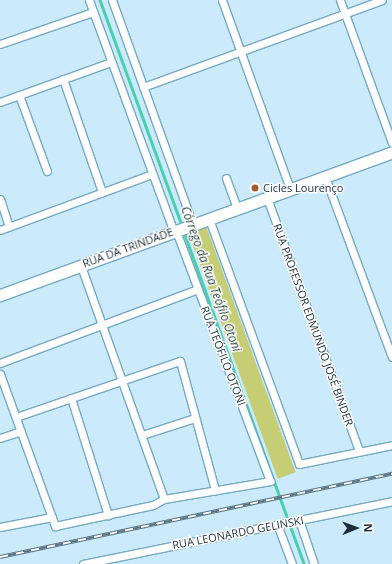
<!DOCTYPE html>
<meta charset="utf-8">
<style>
body{margin:0}
#map{position:relative;width:392px;height:564px;overflow:hidden;background:#cbeafc;font-family:"Open Sans",sans-serif}
div>[style]{position:absolute}
[style*='--x']{left:calc(var(--x)*1px);top:calc(var(--y)*1px);width:calc(var(--w)*1px);rotate:calc(var(--a)*1deg)}
.green>*{inset:0;background:#c5cd75;transform-origin:0 0}
.stream>*{height:2.5px;margin:-1.25px;padding:0 1.25px;transform-origin:1.25px;border-radius:1.25px;background:#48d0ae}
.roads{filter:drop-shadow(1px 0 #76a9c5) drop-shadow(-1px 0 #76a9c5) drop-shadow(0 1px #76a9c5) drop-shadow(0 -1px #76a9c5)}
.street>*{height:7px;margin:-3.5px;padding:0 3.5px;transform-origin:3.5px;border-radius:3.5px;background:#fff}
.secondary>*{height:11px;margin:-5.5px;padding:0 5.5px;transform-origin:5.5px;border-radius:5.5px;background:#fff}
.rail>*{height:4px;margin-top:-2px;transform-origin:0;background:repeating-linear-gradient(90deg,#fff 0 8px,#5a7381 0 16px);box-sizing:border-box;border-block:1px solid #5a7381}
.dots>*{width:11px;height:11px;translate:-50% -50%;box-sizing:border-box;border:2px solid #fff;border-radius:50%}
span{translate:-50% -50%;white-space:nowrap;text-align:center;line-height:1.15;-webkit-text-stroke:3px #fff;paint-order:stroke}
.poi-label{font-size:11px;color:#1a2f3a}
.left{translate:0 -50%;text-align:left}
.street-label{font-size:11px;color:#1a2f3a}
.water-label{font-size:12px;color:#233f36;font-style:italic}
.north{position:absolute;left:336px;top:508px;width:40px;height:40px;-webkit-text-stroke:3px #fff;paint-order:stroke;rotate:89deg;font-size:11px;font-weight:700;line-height:16px;text-align:center;color:#1a2f3a}
.north::after{content:'';display:block;margin:auto;width:14px;height:18px;background:#1a2f3a;clip-path:polygon(50% 0,100% 100%,50% 72%,0 100%)}
</style>
<div id="map">
<div class="green">
<i style="left:206px;top:226px;width:262px;height:19px;rotate:70deg"></i>
</div>
<div class="stream">
<i style="--x:100;--y:0;--w:239;--a:70"></i>
<i style="--x:184;--y:232;--w:353;--a:70.1"></i>
</div>
<div class="roads">
<div class="street">
<i style="--x:89;--y:0;--w:247;--a:69.9"></i>
<i style="--x:112;--y:0;--w:239;--a:70.2"></i>
<i style="--x:222;--y:0;--w:201;--a:70.2"></i>
<i style="--x:340;--y:0;--w:152;--a:70"></i>
<i style="--x:0;--y:44;--w:98;--a:-19"></i>
<i style="--x:63;--y:79;--w:120;--a:71"></i>
<i style="--x:143;--y:87;--w:254;--a:-20"></i>
<i style="--x:19;--y:95;--w:81;--a:69.8"></i>
<i style="--x:0;--y:102;--w:118;--a:-19.8"></i>
<i style="--x:325;--y:177;--w:192;--a:69.6"></i>
<i style="--x:226;--y:178;--w:33;--a:70"></i>
<i style="--x:267;--y:198;--w:269;--a:70"></i>
<i style="--x:0;--y:199;--w:28;--a:72"></i>
<i style="--x:209;--y:219;--w:261;--a:69.8"></i>
<i style="--x:299;--y:464;--w:95;--a:-11.5"></i>
<i style="--x:0;--y:230;--w:162;--a:-20.2"></i>
<i style="--x:81;--y:266;--w:247;--a:70.4"></i>
<i style="--x:0;--y:363;--w:211;--a:-20.5"></i>
<i style="--x:0;--y:374;--w:162;--a:70.1"></i>
<i style="--x:55;--y:526;--w:100;--a:-12.1"></i>
<i style="--x:153;--y:505;--w:13;--a:-29"></i>
<i style="--x:164;--y:499;--w:108;--a:-9.6"></i>
<i style="--x:270;--y:481;--w:267;--a:-110.6"></i>
<i style="--x:71;--y:398;--w:123;--a:72.5"></i>
<i style="--x:16;--y:417;--w:173;--a:-18.9"></i>
<i style="--x:180;--y:361;--w:134;--a:74.8"></i>
<i style="--x:142;--y:435;--w:56;--a:-17.8"></i>
<i style="--x:0;--y:438;--w:22;--a:-18"></i>
<i style="--x:299;--y:520;--w:46;--a:71.2"></i>
<i style="--x:277;--y:524;--w:43;--a:69.4"></i>
<i style="--x:0;--y:527;--w:53;--a:-10.9"></i>
<i style="--x:83;--y:564;--w:315;--a:-11.5"></i>
</div>
<div class="secondary">
<i style="--x:0;--y:295;--w:417;--a:-20"></i>
</div>
</div>
<div class="rail">
<i style="--x:0;--y:557;--w:401;--a:-12"></i>
</div>
<div class="dots">
<i style="left:255px;top:188px;background:#9f5b2c"></i>
</div>
<div class="poi-label">
<span class="left" style="left:263px;top:188px">Cicles Lourenço</span>
</div>
<div class="street-label">
<span style="left:128px;top:248px;rotate:-20deg">RUA DA TRINDADE</span>
<span style="left:313px;top:325px;rotate:70deg">RUA PROFESSOR EDMUNDO JOSÉ BINDER</span>
<span style="left:223px;top:356px;rotate:69deg">RUA TEÓFILO OTONI</span>
<span style="left:238px;top:533px;rotate:-11deg">RUA LEONARDO GELINSKI</span>
</div>
<div class="water-label">
<span style="left:211px;top:279px;rotate:70deg">Córrego da Rua Teófilo Otoni</span>
</div>
<div class="north">N</div>
</div>
